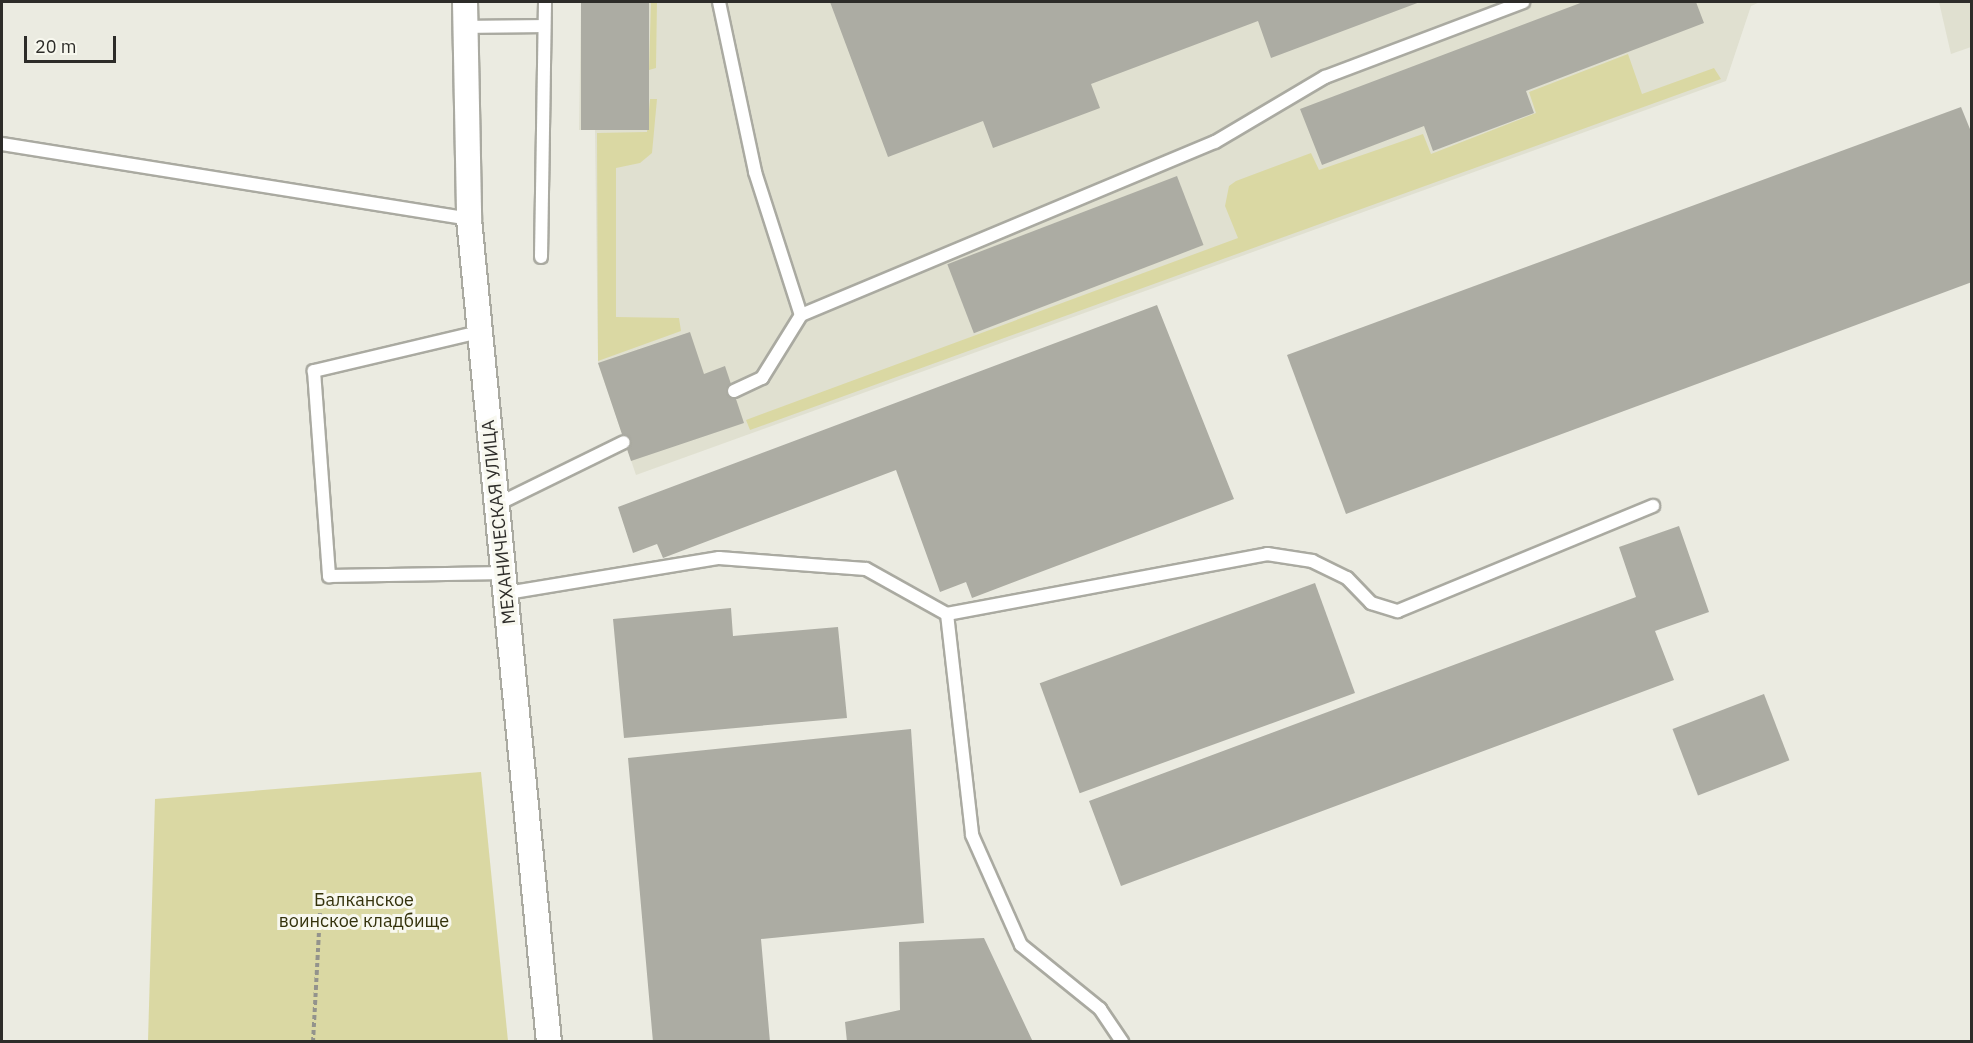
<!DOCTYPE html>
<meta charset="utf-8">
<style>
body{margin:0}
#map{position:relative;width:1973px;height:1043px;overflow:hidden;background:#ebebe1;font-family:"IBM Plex Sans",sans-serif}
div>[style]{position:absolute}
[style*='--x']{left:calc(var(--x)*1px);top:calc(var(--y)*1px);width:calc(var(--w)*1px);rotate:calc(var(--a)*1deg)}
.built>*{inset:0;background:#e0e0d0}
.green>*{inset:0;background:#dad8a3}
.building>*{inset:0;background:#acaca3;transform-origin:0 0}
.path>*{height:4px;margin-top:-2px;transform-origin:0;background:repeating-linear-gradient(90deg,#93938c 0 4.5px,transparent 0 7.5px)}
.roads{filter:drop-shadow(2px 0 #aaaaa1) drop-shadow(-2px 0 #aaaaa1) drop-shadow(0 2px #aaaaa1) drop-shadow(0 -2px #aaaaa1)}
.lane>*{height:12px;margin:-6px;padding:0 6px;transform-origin:6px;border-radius:6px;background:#fff}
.street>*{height:24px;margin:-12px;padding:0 12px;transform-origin:12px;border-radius:12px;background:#fff}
span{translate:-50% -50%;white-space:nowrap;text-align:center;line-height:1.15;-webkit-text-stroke:6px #f8f8ef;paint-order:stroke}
.street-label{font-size:18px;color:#2d2c29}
.park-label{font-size:18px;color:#34320c}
.frame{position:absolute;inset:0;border:3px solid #2d2c29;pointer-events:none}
.scale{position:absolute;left:24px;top:36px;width:92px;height:27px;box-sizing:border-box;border:3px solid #2d2c29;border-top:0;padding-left:8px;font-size:18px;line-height:21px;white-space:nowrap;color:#2d2c29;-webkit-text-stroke:4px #f8f8ef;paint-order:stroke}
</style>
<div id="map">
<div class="built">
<i style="clip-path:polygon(581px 2px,1760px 2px,1751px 6px,1726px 81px,636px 475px,598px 363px,595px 130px,579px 130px)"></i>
<i style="clip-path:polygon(1939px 2px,1971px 2px,1971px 47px,1951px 54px)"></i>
</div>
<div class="green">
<i style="clip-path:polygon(651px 2px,657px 2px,656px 68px,649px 70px)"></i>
<i style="clip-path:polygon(1628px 54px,1642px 94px,1714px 68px,1721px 79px,750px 430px,746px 420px,1238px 238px,1225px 206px,1229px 186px,1236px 181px,1311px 153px,1319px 170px,1423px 134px,1431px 154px,1536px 113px,1529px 92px)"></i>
<i style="clip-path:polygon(650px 99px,657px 99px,652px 153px,640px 163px,616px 168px,616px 317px,679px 318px,681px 331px,598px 361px,597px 133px,647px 132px)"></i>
<i style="clip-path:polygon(481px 772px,508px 1041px,148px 1041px,155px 799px)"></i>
</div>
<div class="building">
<i style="left:581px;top:2px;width:68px;height:128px"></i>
<i style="clip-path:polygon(830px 2px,1420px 2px,1271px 58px,1258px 21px,1091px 84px,1100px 108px,993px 148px,983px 121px,888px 157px)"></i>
<i style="clip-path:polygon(1583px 2px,1696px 2px,1704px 23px,1526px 91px,1534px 113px,1433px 151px,1424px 126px,1322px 165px,1300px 109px)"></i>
<i style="clip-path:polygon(1961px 107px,1972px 134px,1972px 282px,1346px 514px,1287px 355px)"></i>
<i style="left:1177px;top:176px;width:74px;height:246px;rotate:69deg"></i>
<i style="clip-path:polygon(1157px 305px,1234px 499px,972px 598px,966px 582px,940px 592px,896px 470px,663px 558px,657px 544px,633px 553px,618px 507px)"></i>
<i style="clip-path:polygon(690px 332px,704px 374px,725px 366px,744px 423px,631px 461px,598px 363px)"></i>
<i style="clip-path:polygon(1679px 526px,1709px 612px,1655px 631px,1674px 680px,1121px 886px,1089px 801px,1636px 597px,1619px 547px)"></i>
<i style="left:1315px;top:583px;width:117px;height:293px;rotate:70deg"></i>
<i style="clip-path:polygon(731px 608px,733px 636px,838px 627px,847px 718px,624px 738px,613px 619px)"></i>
<i style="left:1764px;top:694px;width:71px;height:98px;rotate:69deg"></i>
<i style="clip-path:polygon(911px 729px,924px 923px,761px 939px,770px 1042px,653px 1042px,628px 758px)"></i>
<i style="clip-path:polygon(984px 938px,1033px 1042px,847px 1042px,845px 1022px,900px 1010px,899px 942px)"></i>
</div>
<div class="path">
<i style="--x:313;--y:1042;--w:129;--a:-86.9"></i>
</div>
<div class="roads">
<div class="lane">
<i style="--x:719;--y:2;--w:174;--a:78"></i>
<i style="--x:755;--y:172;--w:150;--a:72.2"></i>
<i style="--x:801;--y:315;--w:449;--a:-22.7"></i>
<i style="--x:1215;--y:142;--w:128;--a:-30.6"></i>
<i style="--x:1325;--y:77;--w:212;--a:-20.7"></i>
<i style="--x:464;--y:27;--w:79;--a:-0.7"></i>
<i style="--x:2;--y:144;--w:473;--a:9.1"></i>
<i style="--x:541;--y:257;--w:255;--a:-89.1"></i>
<i style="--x:479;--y:332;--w:170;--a:166.7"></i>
<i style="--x:314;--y:371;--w:206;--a:85.8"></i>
<i style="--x:329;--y:576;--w:176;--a:-1"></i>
<i style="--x:734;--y:391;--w:31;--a:-25"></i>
<i style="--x:762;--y:378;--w:74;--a:-58.2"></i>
<i style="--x:498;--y:504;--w:140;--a:-26.2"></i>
<i style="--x:507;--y:593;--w:215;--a:-9.4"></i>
<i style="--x:719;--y:558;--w:147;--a:4.3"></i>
<i style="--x:866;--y:569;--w:93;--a:29.1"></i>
<i style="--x:947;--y:614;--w:222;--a:83.5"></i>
<i style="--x:972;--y:835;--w:120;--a:66"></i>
<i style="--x:1021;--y:945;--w:102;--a:39"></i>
<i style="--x:1100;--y:1009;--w:40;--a:56"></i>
<i style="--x:947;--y:614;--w:326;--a:-10.6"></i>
<i style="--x:1267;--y:554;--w:46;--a:8.8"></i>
<i style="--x:1312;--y:561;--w:39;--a:26"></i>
<i style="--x:1347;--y:578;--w:35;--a:46"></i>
<i style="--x:1371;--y:603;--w:28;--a:17"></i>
<i style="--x:1398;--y:611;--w:276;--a:-22.4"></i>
</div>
<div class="street">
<i style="--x:465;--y:2;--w:217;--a:88.9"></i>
<i style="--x:469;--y:219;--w:827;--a:84.45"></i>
</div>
</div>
<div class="street-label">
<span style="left:499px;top:522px;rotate:-96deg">МЕХАНИЧЕСКАЯ УЛИЦА</span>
</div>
<div class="park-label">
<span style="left:364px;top:911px">Балканское<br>воинское кладбище</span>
</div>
<div class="frame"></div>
<div class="scale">20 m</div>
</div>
